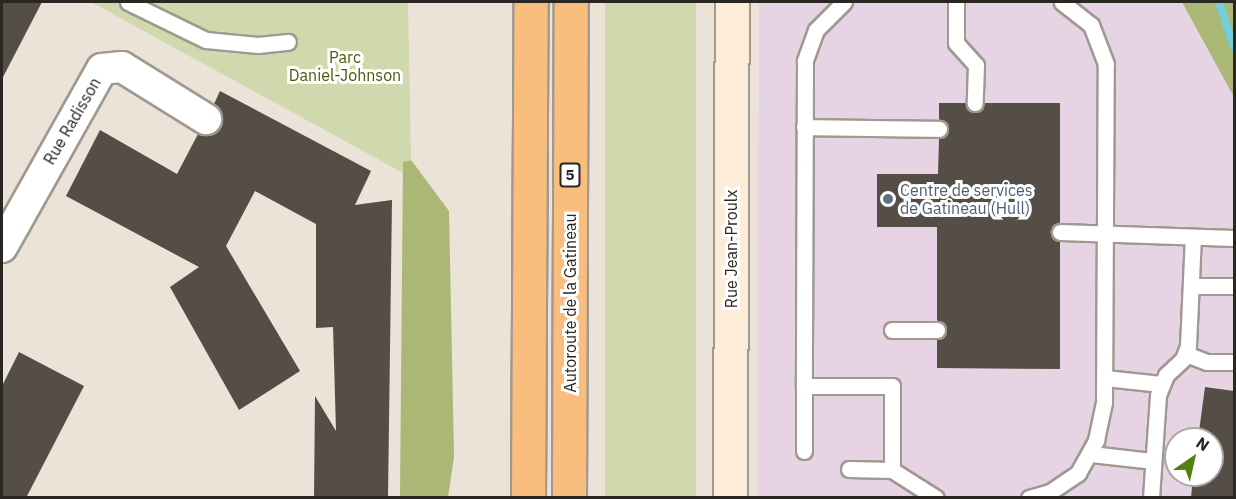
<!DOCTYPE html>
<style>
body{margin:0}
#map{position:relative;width:1236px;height:499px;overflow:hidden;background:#ebe2d8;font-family:"IBM Plex Sans",sans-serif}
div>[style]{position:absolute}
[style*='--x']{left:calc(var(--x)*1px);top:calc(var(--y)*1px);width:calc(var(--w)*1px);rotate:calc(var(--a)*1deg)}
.industrial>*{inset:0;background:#e6d3e3}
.green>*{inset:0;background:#d0d9ad;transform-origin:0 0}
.forest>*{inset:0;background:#abb774}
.stream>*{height:8px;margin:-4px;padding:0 4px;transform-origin:4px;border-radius:4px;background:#72cfdb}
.building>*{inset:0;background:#554e46}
.roads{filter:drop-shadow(2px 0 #a19990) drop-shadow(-2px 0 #a19990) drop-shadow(0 2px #a19990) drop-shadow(0 -2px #a19990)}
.lane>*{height:15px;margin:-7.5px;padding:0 7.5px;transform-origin:7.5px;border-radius:7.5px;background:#fff}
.street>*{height:30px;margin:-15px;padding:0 15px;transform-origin:15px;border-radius:15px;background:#fff}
.secondary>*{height:33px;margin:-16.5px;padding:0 16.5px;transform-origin:16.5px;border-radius:16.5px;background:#fdecd8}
.highway>*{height:33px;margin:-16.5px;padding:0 16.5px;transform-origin:16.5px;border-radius:16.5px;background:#f9be7d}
.dots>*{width:16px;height:16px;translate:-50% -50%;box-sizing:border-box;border:3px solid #fff;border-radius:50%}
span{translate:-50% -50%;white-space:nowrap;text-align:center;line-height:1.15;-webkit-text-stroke:6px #fff;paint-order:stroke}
.shield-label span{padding:2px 4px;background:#fff;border:2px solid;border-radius:4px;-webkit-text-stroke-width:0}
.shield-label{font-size:15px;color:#2a2723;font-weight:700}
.park-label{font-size:16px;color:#4f5809}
.street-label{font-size:16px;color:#2a2723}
.service-label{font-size:16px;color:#4e5e75}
.left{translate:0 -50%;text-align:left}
.frame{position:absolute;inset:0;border:3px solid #2a2723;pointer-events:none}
.north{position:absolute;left:1164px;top:427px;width:60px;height:60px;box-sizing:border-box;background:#fff;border:2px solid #aaa9a7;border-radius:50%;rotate:34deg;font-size:16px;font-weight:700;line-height:24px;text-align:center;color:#2a2723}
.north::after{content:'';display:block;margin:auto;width:21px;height:27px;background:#52800e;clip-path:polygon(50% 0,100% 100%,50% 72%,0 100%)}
</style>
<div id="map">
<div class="industrial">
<i style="clip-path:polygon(evenodd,759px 2px,1234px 2px,1234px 497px,757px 497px,759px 2px,1176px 439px,1212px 439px,1212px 475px,1176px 475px,1176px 439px)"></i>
</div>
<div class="green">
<i style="clip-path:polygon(91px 2px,408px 2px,411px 160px,403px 162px,405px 174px)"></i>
<i style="left:605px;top:2px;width:91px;height:495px"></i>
</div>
<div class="forest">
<i style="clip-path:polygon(1182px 2px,1234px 2px,1234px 97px)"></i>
<i style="clip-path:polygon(411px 160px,449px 211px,454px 457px,448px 497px,400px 497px,403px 162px)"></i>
</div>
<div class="stream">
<i style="--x:1219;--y:2;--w:48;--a:71.9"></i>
</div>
<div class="building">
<i style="clip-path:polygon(2px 2px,42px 2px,2px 79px)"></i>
<i style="clip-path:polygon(220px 91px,371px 171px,355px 205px,392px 200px,388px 498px,314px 498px,315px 396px,336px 431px,333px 327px,316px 328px,316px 224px,255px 191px,226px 246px,300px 371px,239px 410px,170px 287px,199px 267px,66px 196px,100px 130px,177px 174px,198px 134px,214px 134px,221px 128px,221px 111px,214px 104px)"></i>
<i style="clip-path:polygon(939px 103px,965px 103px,975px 113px,985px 103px,1060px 103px,1060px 222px,1050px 232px,1060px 242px,1060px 369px,937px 368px,937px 340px,947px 331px,937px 320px,937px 227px,877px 227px,877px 174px,938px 174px,939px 139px,949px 129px,939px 119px)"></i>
<i style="clip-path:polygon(19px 352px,84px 386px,26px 498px,2px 498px,2px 386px)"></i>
<i style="clip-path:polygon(1205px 387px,1234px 391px,1234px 498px,1191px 498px,1193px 475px,1212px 475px,1212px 439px,1198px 439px)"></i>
</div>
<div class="roads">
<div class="lane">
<i style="--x:128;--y:2;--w:87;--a:26"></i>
<i style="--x:206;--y:40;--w:52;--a:5.5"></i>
<i style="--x:258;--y:45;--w:30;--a:-6"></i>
<i style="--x:844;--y:2;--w:40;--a:135"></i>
<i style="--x:816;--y:30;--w:33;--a:110"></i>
<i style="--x:805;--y:61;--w:325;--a:90.2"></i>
<i style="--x:804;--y:386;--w:88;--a:0"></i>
<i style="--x:892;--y:386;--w:84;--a:90"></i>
<i style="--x:956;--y:2;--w:41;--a:90"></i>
<i style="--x:956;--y:43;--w:30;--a:48"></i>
<i style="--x:976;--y:65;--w:38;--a:92"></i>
<i style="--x:804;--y:127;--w:135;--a:0.8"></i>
<i style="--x:1060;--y:232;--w:174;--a:2"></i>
<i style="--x:1191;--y:286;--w:43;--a:0"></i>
<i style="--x:892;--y:330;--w:45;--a:0"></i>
<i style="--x:1186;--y:354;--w:22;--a:21"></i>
<i style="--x:1207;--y:362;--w:27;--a:0"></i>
<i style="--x:1105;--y:378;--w:56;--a:6.1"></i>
<i style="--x:804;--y:386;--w:65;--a:90"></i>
<i style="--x:1091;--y:454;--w:61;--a:6.5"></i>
<i style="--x:849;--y:469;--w:43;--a:1.3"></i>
<i style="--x:892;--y:470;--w:52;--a:32.5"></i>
<i style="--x:1029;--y:498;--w:22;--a:-16"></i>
<i style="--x:1050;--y:492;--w:34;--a:-34"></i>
<i style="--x:1078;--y:473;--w:38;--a:-61"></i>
<i style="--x:1096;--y:440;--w:38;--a:-78"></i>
<i style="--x:1104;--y:403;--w:339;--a:-89.7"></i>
<i style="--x:1106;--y:64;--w:42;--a:-111"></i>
<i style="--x:1091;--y:25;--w:37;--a:-142"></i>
<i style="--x:1151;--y:498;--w:103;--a:-86.1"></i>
<i style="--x:1158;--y:395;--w:22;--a:-68"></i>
<i style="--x:1166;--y:375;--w:23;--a:-43"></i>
<i style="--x:1183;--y:359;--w:14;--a:-69"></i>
<i style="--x:1188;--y:346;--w:109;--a:-87.4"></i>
</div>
<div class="street">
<i style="--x:2;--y:247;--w:204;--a:-60.7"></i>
<i style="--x:102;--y:69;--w:20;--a:-6"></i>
<i style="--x:122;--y:67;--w:99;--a:31.8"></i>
</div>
<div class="secondary">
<i style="--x:730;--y:498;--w:496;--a:-89.8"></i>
</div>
<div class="highway">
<i style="--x:528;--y:498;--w:496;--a:-89.7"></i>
<i style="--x:569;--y:498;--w:496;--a:-89.8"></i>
</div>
</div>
<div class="dots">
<i style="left:888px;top:199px;background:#5c6f8a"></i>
</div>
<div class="shield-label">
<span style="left:570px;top:175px">5</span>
</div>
<div class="park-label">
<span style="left:345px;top:66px">Parc<br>Daniel-Johnson</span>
</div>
<div class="street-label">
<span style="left:72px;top:121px;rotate:-60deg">Rue Radisson</span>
<span style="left:731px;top:249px;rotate:-90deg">Rue Jean-Proulx</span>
<span style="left:570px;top:303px;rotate:-90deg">Autoroute de la Gatineau</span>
</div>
<div class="service-label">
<span class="left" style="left:900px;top:199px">Centre de services<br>de Gatineau (Hull)</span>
</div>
<div class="frame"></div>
<div class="north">N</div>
</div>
